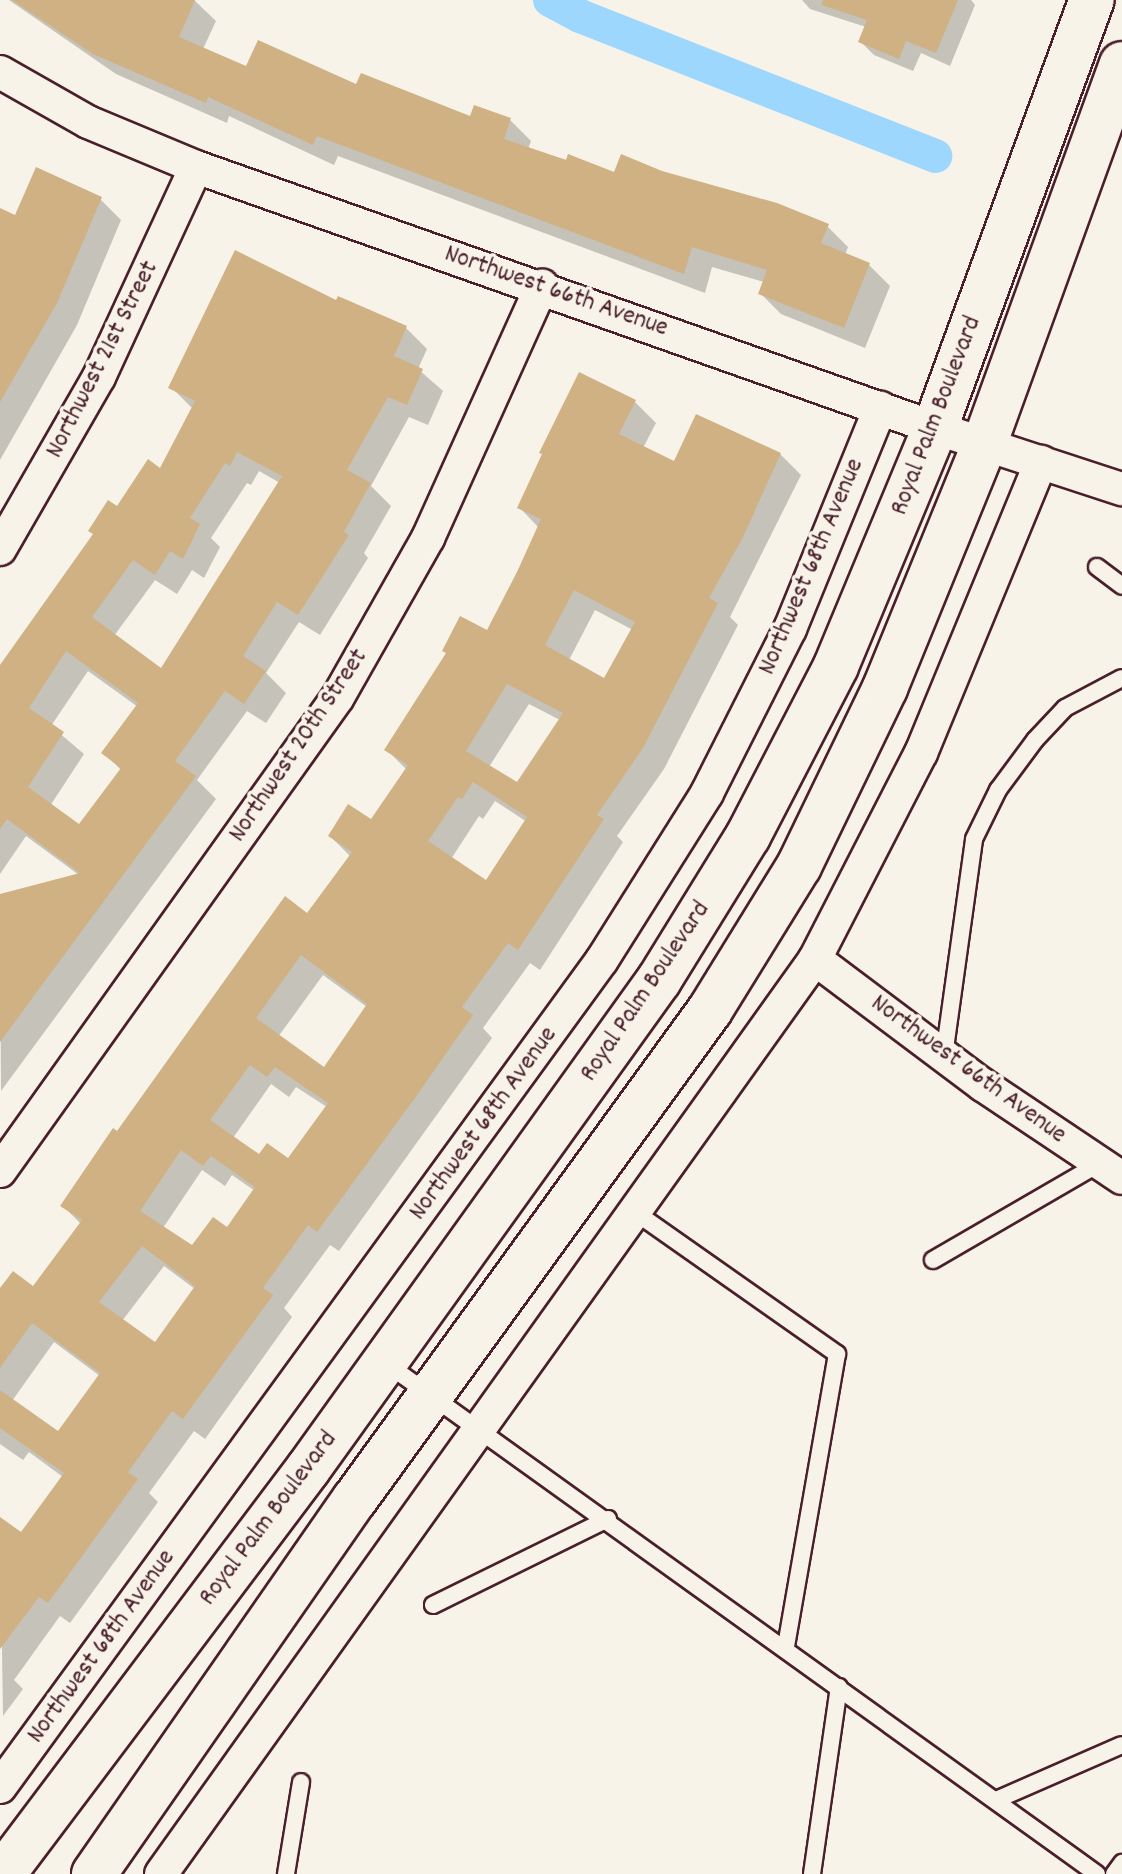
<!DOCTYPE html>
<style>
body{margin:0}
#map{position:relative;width:1122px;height:1874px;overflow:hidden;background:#f7f3e8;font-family:Dekko,sans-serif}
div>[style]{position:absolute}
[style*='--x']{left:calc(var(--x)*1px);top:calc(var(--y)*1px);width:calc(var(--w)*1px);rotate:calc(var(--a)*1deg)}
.shadow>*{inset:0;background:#0003}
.canal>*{height:34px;margin:-17px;padding:0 17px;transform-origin:17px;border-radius:17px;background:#9ed7fe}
.building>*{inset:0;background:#cfb183}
.roads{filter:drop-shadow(2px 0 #4a1f2b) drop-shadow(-2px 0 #4a1f2b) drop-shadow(0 2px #4a1f2b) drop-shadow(0 -2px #4a1f2b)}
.service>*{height:16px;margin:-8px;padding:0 8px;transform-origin:8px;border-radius:8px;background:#f7f3e8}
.minor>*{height:32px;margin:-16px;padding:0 16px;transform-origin:16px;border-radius:16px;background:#f7f3e8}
.secondary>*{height:44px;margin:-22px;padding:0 22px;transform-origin:22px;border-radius:22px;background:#f7f3e8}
span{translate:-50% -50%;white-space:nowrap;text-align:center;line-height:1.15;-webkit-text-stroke:7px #f7f3e8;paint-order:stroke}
.street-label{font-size:26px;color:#4a1f2b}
</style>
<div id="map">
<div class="shadow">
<i style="clip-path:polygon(9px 0,194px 0,216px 21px,203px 49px,247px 69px,358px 87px,472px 118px,510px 120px,531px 141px,528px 149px,615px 174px,661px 173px,827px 226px,848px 247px,845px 255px,869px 265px,890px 286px,865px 348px,781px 314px,760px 293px,764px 282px,712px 267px,705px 293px,338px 156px,334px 165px,229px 116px,227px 123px,116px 74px)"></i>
<i style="clip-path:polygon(802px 0,971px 0,975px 5px,950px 66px,921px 53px,913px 71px,874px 55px,860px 41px,866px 27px,810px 9px)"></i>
<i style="clip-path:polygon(100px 199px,121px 220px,77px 325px,0 460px,0 210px,16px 218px)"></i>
<i style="clip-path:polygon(evenodd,337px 302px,406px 328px,427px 349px,418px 369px,443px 391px,428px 425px,409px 417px,371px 486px,391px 506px,364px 553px,368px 558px,320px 635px,299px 622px,266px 673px,286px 693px,266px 723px,247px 711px,197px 780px,216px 799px,1px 1091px,0 896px,79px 875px,26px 836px,0 874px,0 671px,118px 509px,161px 470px,193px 409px,171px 387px,337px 302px,259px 471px,280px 483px,162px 671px,114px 636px,155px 580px,177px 594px,192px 570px,204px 578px,220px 547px,211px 538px,247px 483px,251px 485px,259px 471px,337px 302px,88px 671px,138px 707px,104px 753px,122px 771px,79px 827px,50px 806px,84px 754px,51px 726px,88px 671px)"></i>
<i style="clip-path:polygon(evenodd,580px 375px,635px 402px,656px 423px,643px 448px,675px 464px,780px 454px,801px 475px,730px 617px,738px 625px,664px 769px,617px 836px,623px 842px,540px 970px,530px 963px,483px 1028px,492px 1038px,339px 1251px,330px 1245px,284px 1308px,292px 1317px,205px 1439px,194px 1431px,149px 1493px,158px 1502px,70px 1623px,60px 1616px,14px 1680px,23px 1689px,3px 1716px,0 1519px,21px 1535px,63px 1477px,29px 1452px,23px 1460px,0 1444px,0 1291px,34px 1288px,81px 1224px,63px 1206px,118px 1134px,308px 915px,351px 857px,330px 836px,372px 822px,407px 770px,387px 750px,488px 632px,539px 528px,520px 508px,580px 375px,595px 610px,633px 630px,604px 681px,569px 660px,595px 610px,580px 375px,529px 704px,560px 720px,518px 785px,489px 767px,529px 704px,580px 375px,495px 801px,527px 822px,486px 882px,451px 859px,479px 816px,483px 819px,495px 801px,580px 375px,323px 975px,367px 1007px,324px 1070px,278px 1037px,323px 975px,580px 375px,271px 1084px,289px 1097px,296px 1087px,327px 1107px,289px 1161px,259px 1156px,233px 1138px,271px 1084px,580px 375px,202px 1170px,225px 1186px,232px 1175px,255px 1191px,227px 1229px,193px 1248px,163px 1228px,202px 1170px,580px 375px,164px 1266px,195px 1289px,155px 1345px,122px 1321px,164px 1266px,580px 375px,54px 1342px,100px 1376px,58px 1434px,12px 1401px,54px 1342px)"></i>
</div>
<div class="canal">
<i style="--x:550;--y:0;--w:34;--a:28"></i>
<i style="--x:580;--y:16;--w:382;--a:21.5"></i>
</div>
<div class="building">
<i style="clip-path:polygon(12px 0,195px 0,179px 37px,246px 66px,258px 40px,356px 84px,361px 73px,470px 116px,474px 105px,511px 118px,504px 139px,566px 160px,568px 154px,614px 172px,621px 154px,662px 171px,777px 203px,829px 224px,821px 243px,870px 263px,844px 328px,758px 294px,767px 270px,692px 247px,684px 274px,317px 136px,313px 145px,208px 97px,206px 103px,93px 54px)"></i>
<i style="clip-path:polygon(823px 0,958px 0,936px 53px,906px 41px,899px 59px,858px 42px,867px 20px,822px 5px)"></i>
<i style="clip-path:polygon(36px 167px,102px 197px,57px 303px,0 402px,0 208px,15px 215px)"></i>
<i style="clip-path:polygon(evenodd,235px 250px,336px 300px,338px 296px,407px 326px,394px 356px,423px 369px,407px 405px,388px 397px,347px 470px,371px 483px,344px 532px,349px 535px,298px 615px,277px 602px,243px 656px,266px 671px,244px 704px,225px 691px,175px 761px,196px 776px,0 1042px,0 894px,80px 873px,7px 819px,0 829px,0 665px,93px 534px,88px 531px,108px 500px,117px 506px,148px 459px,160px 468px,195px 401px,168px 388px,235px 250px,237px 452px,282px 476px,161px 668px,92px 617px,133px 560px,155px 575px,170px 551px,183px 559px,200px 524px,190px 518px,225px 463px,230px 466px,237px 452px,235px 250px,66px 651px,138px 703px,101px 753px,121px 768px,79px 824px,28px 787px,64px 732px,29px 708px,66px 651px)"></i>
<i style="clip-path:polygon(evenodd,579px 372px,636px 400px,619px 434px,674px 461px,696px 414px,781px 453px,743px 537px,709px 598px,718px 603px,643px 748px,597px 815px,604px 819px,518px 950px,508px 943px,462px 1007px,473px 1015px,417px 1095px,317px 1232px,308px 1225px,263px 1288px,273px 1295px,183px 1419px,172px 1411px,128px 1472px,138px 1479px,48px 1603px,39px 1597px,0 1649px,0 1517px,21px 1532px,64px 1473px,0 1428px,0 1390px,58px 1431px,100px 1373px,32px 1323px,0 1368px,0 1288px,13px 1271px,33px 1286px,82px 1220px,60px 1206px,113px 1128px,117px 1131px,285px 896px,307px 913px,352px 852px,328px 836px,348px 804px,371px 819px,408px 765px,384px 750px,446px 653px,442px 651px,460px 616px,487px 630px,517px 572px,541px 519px,517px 508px,542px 454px,539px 453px,579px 372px,574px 590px,635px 622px,604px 678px,545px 645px,574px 590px,579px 372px,507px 684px,563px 713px,517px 782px,466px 751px,507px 684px,579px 372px,473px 782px,527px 817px,486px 880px,428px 841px,458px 797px,462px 799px,473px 782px,579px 372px,301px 955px,367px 1004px,324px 1067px,256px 1018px,301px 955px,579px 372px,250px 1065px,267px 1077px,275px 1067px,328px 1103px,288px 1158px,267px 1143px,259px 1154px,210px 1120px,250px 1065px,579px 372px,181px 1150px,203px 1166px,211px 1156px,255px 1187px,227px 1227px,213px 1217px,192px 1245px,140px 1211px,181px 1150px,579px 372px,142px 1246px,195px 1286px,155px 1342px,99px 1302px,142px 1246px)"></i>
</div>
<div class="roads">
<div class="service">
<i style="--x:1097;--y:567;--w:31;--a:37"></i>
<i style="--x:944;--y:1056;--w:219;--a:-82.1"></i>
<i style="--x:974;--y:839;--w:55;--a:-63.9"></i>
<i style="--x:998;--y:790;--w:62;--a:-53.5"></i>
<i style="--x:1035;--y:740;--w:44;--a:-46.8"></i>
<i style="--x:1065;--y:708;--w:64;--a:-27.8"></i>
<i style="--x:635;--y:1212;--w:247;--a:35.1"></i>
<i style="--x:837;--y:1354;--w:297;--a:99.9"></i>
<i style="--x:933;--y:1260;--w:193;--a:-30.1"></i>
<i style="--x:387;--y:1364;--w:874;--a:35.69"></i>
<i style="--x:433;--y:1605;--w:195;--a:-26.2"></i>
<i style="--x:996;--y:1800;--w:137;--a:-23.6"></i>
<i style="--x:286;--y:1874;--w:93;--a:-80.7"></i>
<i style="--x:812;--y:1874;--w:189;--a:-81.8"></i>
<i style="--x:1114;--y:1874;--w:14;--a:-54"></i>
</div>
<div class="minor">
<i style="--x:0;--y:72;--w:101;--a:29.6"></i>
<i style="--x:88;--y:122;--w:117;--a:22.6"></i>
<i style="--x:196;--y:167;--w:784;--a:19.45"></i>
<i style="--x:935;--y:428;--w:197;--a:18.1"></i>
<i style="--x:0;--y:549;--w:198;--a:-60.1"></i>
<i style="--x:99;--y:377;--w:231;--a:-65.2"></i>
<i style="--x:815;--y:959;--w:210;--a:36.9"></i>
<i style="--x:983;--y:1085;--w:167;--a:33.8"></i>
<i style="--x:0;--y:1171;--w:582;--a:-54.51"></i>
<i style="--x:338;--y:697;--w:183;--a:-60.5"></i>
<i style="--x:428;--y:538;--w:277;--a:-65.7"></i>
<i style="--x:0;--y:1787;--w:1023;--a:-53.95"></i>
<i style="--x:602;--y:960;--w:197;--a:-57.8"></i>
<i style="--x:707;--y:793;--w:184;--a:-63.2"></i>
<i style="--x:790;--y:629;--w:239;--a:-67.8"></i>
<i style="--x:161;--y:1874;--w:1125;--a:-54.44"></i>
<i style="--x:815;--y:959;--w:232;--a:-62.8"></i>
<i style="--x:921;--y:753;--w:315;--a:-67.6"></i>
</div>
<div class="secondary">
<i style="--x:3;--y:1874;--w:507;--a:-53.02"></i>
<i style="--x:308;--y:1469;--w:602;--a:-54.33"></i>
<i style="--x:659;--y:980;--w:169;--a:-58.3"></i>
<i style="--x:748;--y:836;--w:191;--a:-62.6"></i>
<i style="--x:836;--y:666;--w:258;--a:-67.4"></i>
<i style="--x:935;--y:428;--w:456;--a:-69.9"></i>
<i style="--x:94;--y:1874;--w:457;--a:-55.2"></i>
<i style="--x:355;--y:1499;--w:604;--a:-54.02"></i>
<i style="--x:710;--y:1010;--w:169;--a:-58.3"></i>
<i style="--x:799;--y:866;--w:198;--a:-64.2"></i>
<i style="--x:885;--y:688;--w:262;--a:-67.8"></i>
<i style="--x:984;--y:445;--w:405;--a:-70.1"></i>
</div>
</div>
<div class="street-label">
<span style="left:556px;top:292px;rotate:19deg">Northwest 66th Avenue</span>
<span style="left:103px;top:360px;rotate:-63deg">Northwest 21st Street</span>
<span style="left:937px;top:416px;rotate:-69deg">Royal Palm Boulevard</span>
<span style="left:812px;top:567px;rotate:-67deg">Northwest 68th Avenue</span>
<span style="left:299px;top:746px;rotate:-56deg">Northwest 20th Street</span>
<span style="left:646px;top:992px;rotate:-56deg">Royal Palm Boulevard</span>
<span style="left:968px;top:1070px;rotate:36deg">Northwest 66th Avenue</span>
<span style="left:484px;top:1124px;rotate:-54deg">Northwest 68th Avenue</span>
<span style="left:269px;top:1519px;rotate:-53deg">Royal Palm Boulevard</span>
<span style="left:102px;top:1647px;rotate:-54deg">Northwest 68th Avenue</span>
</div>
</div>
